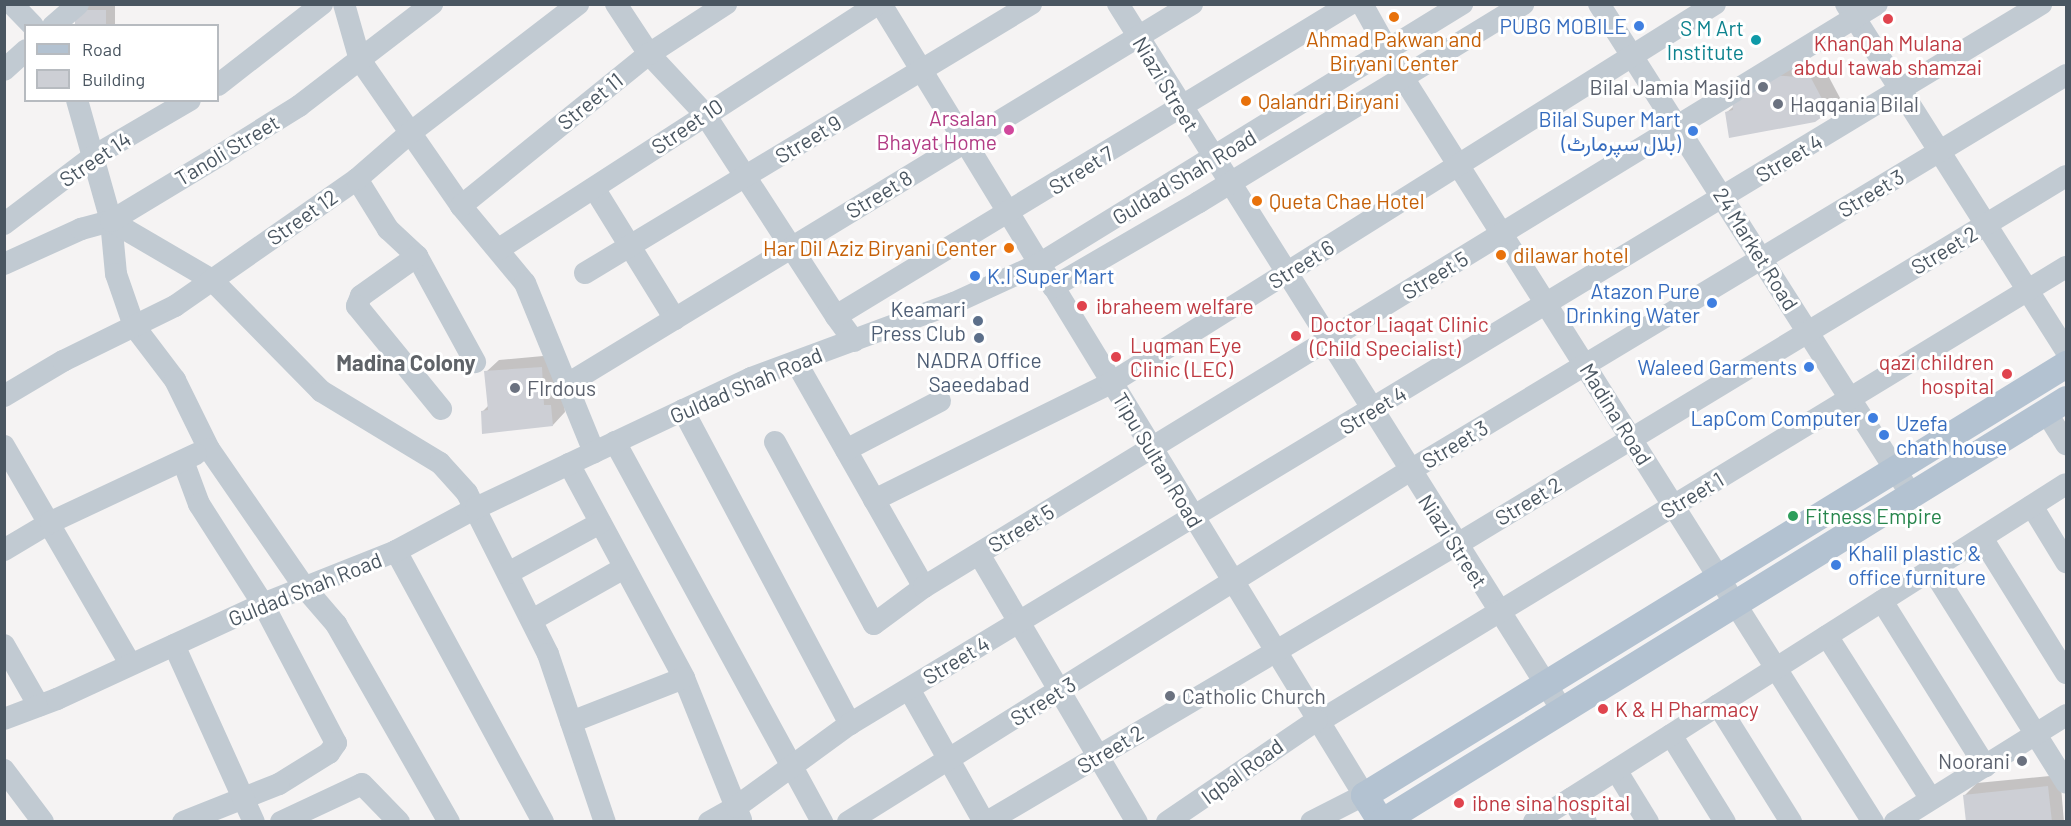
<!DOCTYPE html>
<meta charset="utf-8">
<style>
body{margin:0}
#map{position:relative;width:2071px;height:826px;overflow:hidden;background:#f5f3f3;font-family:Barlow,Vazirmatn,sans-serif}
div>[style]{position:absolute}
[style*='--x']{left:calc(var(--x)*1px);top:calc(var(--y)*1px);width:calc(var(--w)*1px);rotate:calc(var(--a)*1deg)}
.shadow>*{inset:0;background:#0003}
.building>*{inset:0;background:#cdcfd5;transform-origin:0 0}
.minor>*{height:22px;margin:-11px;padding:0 11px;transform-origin:11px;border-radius:11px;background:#c1cad2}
.major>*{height:27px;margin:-13.5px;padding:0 13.5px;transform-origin:13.5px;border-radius:13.5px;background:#b3c2d1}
.dots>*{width:16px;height:16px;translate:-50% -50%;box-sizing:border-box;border:3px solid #fff;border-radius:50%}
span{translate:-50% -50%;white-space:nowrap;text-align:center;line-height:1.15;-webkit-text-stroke:6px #fff;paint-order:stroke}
.shop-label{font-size:21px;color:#366cbe}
.right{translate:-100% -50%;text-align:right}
.left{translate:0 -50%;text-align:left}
.culture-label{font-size:21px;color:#0d838f}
.food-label{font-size:21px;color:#c56008}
.health-label{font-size:21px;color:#be3a42}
.street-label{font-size:21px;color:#4a5661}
.worship-label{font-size:21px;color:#5b616d}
.hotel-label{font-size:21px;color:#b23c85}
.service-label{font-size:21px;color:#4e5e75}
.leisure-label{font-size:21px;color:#27864d}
.neighbourhood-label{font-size:22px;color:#5f6368;font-weight:700}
.frame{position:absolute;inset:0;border:6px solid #4a5661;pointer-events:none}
.legend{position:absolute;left:24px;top:24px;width:195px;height:78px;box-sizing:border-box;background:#fff;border:2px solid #b7bbc0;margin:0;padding:8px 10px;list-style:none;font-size:18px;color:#4a5661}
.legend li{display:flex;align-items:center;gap:12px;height:30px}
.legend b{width:30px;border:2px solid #b7bbc0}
</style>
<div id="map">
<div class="shadow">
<i style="clip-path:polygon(84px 4px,115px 4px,115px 26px,76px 26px)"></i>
<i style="clip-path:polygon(1785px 63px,1823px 66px,1840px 98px,1828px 111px,1727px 112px)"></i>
<i style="clip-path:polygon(554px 355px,556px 393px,563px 393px,565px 412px,553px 425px,482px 412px,489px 405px,486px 372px,499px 360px)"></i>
<i style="clip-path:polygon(2060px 775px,2064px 822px,1967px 822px,1965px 795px,1977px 783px)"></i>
</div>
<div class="building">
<i style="left:106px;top:10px;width:16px;height:31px;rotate:90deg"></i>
<i style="clip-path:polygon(1771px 75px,1811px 78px,1829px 112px,1815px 122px,1729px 138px,1725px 112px,1733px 110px,1732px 99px)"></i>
<i style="clip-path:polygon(542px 367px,544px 405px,551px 405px,553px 426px,482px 434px,481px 411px,488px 410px,484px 371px)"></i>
<i style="clip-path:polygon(2048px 786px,2052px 822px,1966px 822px,1963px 795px)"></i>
</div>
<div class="minor">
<i style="--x:12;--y:4;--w:30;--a:46"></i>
<i style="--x:344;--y:4;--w:58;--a:74.1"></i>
<i style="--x:360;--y:60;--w:178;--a:55.3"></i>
<i style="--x:461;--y:206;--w:100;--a:50.3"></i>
<i style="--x:525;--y:283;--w:183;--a:67.8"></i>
<i style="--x:616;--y:4;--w:60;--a:56.6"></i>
<i style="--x:649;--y:54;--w:81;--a:47"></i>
<i style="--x:704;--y:113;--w:242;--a:57"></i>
<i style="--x:881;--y:4;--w:927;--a:58.59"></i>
<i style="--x:1364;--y:795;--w:59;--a:153"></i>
<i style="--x:1118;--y:4;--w:834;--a:57.83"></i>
<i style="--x:1362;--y:4;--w:86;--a:60.8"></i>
<i style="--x:1404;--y:79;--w:879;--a:57.74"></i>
<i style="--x:1599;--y:4;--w:583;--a:57.54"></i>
<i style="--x:1846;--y:4;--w:410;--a:57.6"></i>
<i style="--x:53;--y:26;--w:33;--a:-41"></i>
<i style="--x:4;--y:70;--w:30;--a:-42"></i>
<i style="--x:218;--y:85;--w:132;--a:-37.9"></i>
<i style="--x:77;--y:100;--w:126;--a:74.3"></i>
<i style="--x:111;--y:221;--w:53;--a:84.6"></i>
<i style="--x:116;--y:274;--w:55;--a:70.9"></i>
<i style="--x:134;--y:326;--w:68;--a:52.8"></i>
<i style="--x:175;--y:380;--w:77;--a:63.8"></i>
<i style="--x:209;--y:449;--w:169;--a:55.4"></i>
<i style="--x:305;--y:588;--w:48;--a:49.3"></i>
<i style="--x:336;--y:624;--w:228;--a:60.3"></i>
<i style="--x:357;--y:179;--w:59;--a:58.2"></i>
<i style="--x:388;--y:229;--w:40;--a:43"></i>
<i style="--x:417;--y:256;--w:121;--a:61.3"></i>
<i style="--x:594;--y:188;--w:154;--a:58.3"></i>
<i style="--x:461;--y:206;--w:242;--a:-39"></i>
<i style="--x:649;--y:54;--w:92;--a:-33"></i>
<i style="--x:111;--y:221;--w:117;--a:30.3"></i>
<i style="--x:212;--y:280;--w:156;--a:45.5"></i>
<i style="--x:321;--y:391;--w:139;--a:31.2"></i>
<i style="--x:440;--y:463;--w:40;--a:48"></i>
<i style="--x:467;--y:493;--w:180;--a:63.3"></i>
<i style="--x:548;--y:654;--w:177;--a:71.3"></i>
<i style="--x:4;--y:224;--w:113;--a:-37.1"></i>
<i style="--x:94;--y:156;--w:111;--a:-30.3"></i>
<i style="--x:499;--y:249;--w:450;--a:-32.9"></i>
<i style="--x:417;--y:256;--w:69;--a:144.5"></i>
<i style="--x:361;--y:296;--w:11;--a:112"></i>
<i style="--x:357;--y:306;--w:133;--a:50.8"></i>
<i style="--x:4;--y:264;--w:85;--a:-24.4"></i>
<i style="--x:81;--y:229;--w:31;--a:-15"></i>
<i style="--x:111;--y:221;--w:130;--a:-31.1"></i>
<i style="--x:222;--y:154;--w:91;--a:-31.9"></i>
<i style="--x:299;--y:106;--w:168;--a:-37.5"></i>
<i style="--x:585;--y:273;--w:521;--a:-31.1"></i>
<i style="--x:1053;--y:287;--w:169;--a:-30.2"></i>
<i style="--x:1199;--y:202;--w:380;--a:-31.4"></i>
<i style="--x:854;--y:341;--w:31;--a:-126"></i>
<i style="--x:836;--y:316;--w:601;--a:-31.26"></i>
<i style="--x:796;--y:362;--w:259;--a:60.4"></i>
<i style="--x:566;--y:385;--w:733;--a:-31.33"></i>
<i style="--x:4;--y:396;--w:69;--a:-30.7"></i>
<i style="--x:63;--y:361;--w:125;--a:-26.2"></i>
<i style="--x:175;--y:306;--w:222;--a:-34.9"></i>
<i style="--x:357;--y:179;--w:70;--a:-41"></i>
<i style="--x:410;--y:133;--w:212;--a:-37.5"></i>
<i style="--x:683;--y:410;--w:356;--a:62"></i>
<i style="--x:2046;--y:412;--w:38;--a:58"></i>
<i style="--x:615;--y:442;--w:433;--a:61.4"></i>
<i style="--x:775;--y:442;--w:207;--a:61.5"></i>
<i style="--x:874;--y:624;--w:62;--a:-36.5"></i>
<i style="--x:924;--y:587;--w:1117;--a:-31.46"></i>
<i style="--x:4;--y:446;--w:251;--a:59.9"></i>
<i style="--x:846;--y:450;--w:106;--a:-27.5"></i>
<i style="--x:183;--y:461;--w:46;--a:69.6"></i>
<i style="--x:199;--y:504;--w:119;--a:57.4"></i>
<i style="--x:263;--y:604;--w:157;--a:62.3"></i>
<i style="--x:336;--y:743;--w:12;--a:125"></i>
<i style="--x:329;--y:753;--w:59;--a:148.2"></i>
<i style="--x:279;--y:784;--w:103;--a:158.4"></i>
<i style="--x:569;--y:464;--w:243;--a:61.7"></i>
<i style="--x:684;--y:678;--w:153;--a:68.1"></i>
<i style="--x:874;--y:500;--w:264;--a:-26.3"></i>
<i style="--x:1111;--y:383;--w:713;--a:-32.11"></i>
<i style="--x:2032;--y:506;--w:66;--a:58.7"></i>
<i style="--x:1982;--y:538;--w:159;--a:58.1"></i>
<i style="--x:4;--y:550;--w:55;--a:-30.8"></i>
<i style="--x:51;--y:522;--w:160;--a:-25.1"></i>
<i style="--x:396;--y:551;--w:308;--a:61.5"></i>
<i style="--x:979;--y:554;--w:311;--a:59.5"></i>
<i style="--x:1932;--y:569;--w:252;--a:57.9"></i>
<i style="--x:508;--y:573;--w:105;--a:-28.5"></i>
<i style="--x:1882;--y:601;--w:195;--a:58"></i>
<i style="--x:532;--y:620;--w:106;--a:-29.5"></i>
<i style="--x:1827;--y:636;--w:193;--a:57.5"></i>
<i style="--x:4;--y:645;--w:70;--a:60.2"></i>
<i style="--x:174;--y:645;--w:194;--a:65.7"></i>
<i style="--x:909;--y:689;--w:153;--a:60.6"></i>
<i style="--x:1718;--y:705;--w:138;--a:58"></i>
<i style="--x:4;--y:719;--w:57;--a:-20.7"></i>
<i style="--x:57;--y:699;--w:227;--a:-24.8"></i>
<i style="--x:263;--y:604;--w:143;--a:-21.7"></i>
<i style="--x:396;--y:551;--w:91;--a:-28.3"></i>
<i style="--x:476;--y:508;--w:304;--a:-25.3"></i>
<i style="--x:751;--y:378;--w:216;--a:-20.3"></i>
<i style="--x:954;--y:303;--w:94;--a:-24.6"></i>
<i style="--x:1039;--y:264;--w:497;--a:-31.6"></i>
<i style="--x:571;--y:722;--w:121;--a:-21.3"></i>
<i style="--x:1318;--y:722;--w:876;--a:-31.31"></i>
<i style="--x:1671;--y:735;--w:102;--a:58.2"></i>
<i style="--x:4;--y:770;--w:65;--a:53.1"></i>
<i style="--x:1616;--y:770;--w:61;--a:58.4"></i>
<i style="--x:1572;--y:798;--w:28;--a:60"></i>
<i style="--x:281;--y:822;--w:89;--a:-25.1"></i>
<i style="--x:362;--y:784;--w:53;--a:45.8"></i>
<i style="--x:709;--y:822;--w:31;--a:-29"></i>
<i style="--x:736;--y:807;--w:141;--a:-36.1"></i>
<i style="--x:850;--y:724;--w:1392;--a:-31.15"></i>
<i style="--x:848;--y:822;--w:662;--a:-32.03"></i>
<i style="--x:1409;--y:471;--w:767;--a:-31.08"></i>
<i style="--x:987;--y:822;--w:545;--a:-30.57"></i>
<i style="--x:1456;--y:545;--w:713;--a:-31.17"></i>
<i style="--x:1167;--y:822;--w:181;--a:-34.2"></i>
<i style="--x:1534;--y:822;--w:630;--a:-32.43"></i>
<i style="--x:1895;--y:822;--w:202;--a:-32"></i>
</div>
<div class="major">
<i style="--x:1381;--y:822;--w:32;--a:-122"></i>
<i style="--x:1364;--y:795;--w:824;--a:-31.55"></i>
<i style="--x:1381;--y:822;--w:805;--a:-31.7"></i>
</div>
<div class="dots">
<i style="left:1394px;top:17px;background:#e8710a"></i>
<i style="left:1888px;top:19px;background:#e0444e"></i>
<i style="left:1639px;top:26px;background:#3f7fe0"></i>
<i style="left:1756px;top:40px;background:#0f9aa8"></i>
<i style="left:1763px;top:87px;background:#6b7280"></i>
<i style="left:1246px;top:101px;background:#e8710a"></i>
<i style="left:1778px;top:104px;background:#6b7280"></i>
<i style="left:1009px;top:130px;background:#d1479c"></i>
<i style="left:1693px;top:131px;background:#3f7fe0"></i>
<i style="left:1257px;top:201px;background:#e8710a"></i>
<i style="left:1009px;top:248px;background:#e8710a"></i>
<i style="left:1501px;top:255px;background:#e8710a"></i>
<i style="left:975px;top:276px;background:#3f7fe0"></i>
<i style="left:1712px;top:303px;background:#3f7fe0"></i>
<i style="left:1082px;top:306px;background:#e0444e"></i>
<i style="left:978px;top:321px;background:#5c6f8a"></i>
<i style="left:1296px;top:336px;background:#e0444e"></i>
<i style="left:979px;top:338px;background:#5c6f8a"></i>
<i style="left:1116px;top:357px;background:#e0444e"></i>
<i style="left:1809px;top:367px;background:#3f7fe0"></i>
<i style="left:2007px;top:374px;background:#e0444e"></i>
<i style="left:515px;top:388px;background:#6b7280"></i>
<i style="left:1873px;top:418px;background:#3f7fe0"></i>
<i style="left:1884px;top:435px;background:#3f7fe0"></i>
<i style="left:1793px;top:516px;background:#2e9e5b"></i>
<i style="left:1836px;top:565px;background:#3f7fe0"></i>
<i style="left:1170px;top:696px;background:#6b7280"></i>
<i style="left:1603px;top:709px;background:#e0444e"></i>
<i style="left:2022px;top:761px;background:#6b7280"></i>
<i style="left:1459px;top:803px;background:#e0444e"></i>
</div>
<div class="shop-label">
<span class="right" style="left:1627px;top:26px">PUBG MOBILE</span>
<span class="right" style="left:1681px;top:131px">Bilal Super Mart<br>(بلال سپرمارٹ)</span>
<span class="left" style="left:987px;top:276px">K.I Super Mart</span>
<span class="right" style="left:1700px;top:303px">Atazon Pure<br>Drinking Water</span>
<span class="right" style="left:1797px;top:367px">Waleed Garments</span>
<span class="right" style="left:1861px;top:418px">LapCom Computer</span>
<span class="left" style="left:1896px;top:435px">Uzefa<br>chath house</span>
<span class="left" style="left:1848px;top:565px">Khalil plastic &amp;<br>office furniture</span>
</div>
<div class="culture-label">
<span class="right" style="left:1744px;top:40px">S M Art<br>Institute</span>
</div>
<div class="food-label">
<span style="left:1394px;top:51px">Ahmad Pakwan and<br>Biryani Center</span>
<span class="left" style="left:1258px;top:101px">Qalandri Biryani</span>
<span class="left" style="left:1269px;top:201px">Queta Chae Hotel</span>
<span class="right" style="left:997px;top:248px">Har Dil Aziz Biryani Center</span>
<span class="left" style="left:1513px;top:255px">dilawar hotel</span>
</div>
<div class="health-label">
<span style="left:1888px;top:55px">KhanQah Mulana<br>abdul tawab shamzai</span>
<span class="left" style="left:1096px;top:306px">ibraheem welfare</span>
<span class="left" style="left:1310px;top:336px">Doctor Liaqat Clinic<br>(Child Specialist)</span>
<span class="left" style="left:1130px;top:357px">Luqman Eye<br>Clinic (LEC)</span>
<span class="right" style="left:1994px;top:374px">qazi children<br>hospital</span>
<span class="left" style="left:1615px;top:709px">K &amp; H Pharmacy</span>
<span class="left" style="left:1472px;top:803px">ibne sina hospital</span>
</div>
<div class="street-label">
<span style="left:1166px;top:84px;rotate:59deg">Niazi Street</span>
<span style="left:590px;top:101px;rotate:-39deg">Street 11</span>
<span style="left:687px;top:126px;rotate:-34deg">Street 10</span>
<span style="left:808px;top:139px;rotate:-31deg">Street 9</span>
<span style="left:227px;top:150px;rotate:-31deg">Tanoli Street</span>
<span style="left:1789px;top:158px;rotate:-31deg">Street 4</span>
<span style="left:95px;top:159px;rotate:-34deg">Street 14</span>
<span style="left:1081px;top:170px;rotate:-32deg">Street 7</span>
<span style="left:1184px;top:177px;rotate:-31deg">Guldad Shah Road</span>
<span style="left:1871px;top:193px;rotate:-31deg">Street 3</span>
<span style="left:879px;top:194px;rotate:-31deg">Street 8</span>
<span style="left:302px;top:217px;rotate:-35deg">Street 12</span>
<span style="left:1756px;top:249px;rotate:58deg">24 Market Road</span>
<span style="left:1944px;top:250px;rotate:-31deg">Street 2</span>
<span style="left:1301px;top:264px;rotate:-32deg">Street 6</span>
<span style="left:1435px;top:275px;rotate:-31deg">Street 5</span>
<span style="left:746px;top:385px;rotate:-23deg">Guldad Shah Road</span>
<span style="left:1373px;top:410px;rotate:-31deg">Street 4</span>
<span style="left:1616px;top:414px;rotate:58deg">Madina Road</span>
<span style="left:1455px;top:444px;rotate:-31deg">Street 3</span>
<span style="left:1158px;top:460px;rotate:59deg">Tipu Sultan Road</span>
<span style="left:1692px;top:495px;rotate:-31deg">Street 1</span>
<span style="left:1528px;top:501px;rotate:-31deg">Street 2</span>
<span style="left:1021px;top:528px;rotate:-31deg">Street 5</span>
<span style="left:1453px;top:541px;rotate:57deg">Niazi Street</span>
<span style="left:305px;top:589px;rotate:-22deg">Guldad Shah Road</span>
<span style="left:956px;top:660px;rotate:-31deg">Street 4</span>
<span style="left:1043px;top:701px;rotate:-32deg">Street 3</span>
<span style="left:1110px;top:749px;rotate:-31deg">Street 2</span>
<span style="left:1242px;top:771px;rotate:-36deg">Iqbal Road</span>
</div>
<div class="worship-label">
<span class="right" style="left:1751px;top:87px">Bilal Jamia Masjid</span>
<span class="left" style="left:1790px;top:104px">Haqqania Bilal</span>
<span class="left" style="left:527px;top:388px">FIrdous</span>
<span class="left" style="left:1182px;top:696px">Catholic Church</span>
<span class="right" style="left:2010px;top:761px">Noorani</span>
</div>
<div class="hotel-label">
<span class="right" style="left:997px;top:130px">Arsalan<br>Bhayat Home</span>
</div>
<div class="service-label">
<span class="right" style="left:966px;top:321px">Keamari<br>Press Club</span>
<span style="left:979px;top:372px">NADRA Office<br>Saeedabad</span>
</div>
<div class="leisure-label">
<span class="left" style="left:1805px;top:516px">Fitness Empire</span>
</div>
<div class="neighbourhood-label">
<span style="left:406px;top:363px">Madina Colony</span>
</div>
<div class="frame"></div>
<ul class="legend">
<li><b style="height:8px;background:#b3c2d1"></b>Road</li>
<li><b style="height:16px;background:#cdcfd5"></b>Building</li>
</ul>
</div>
